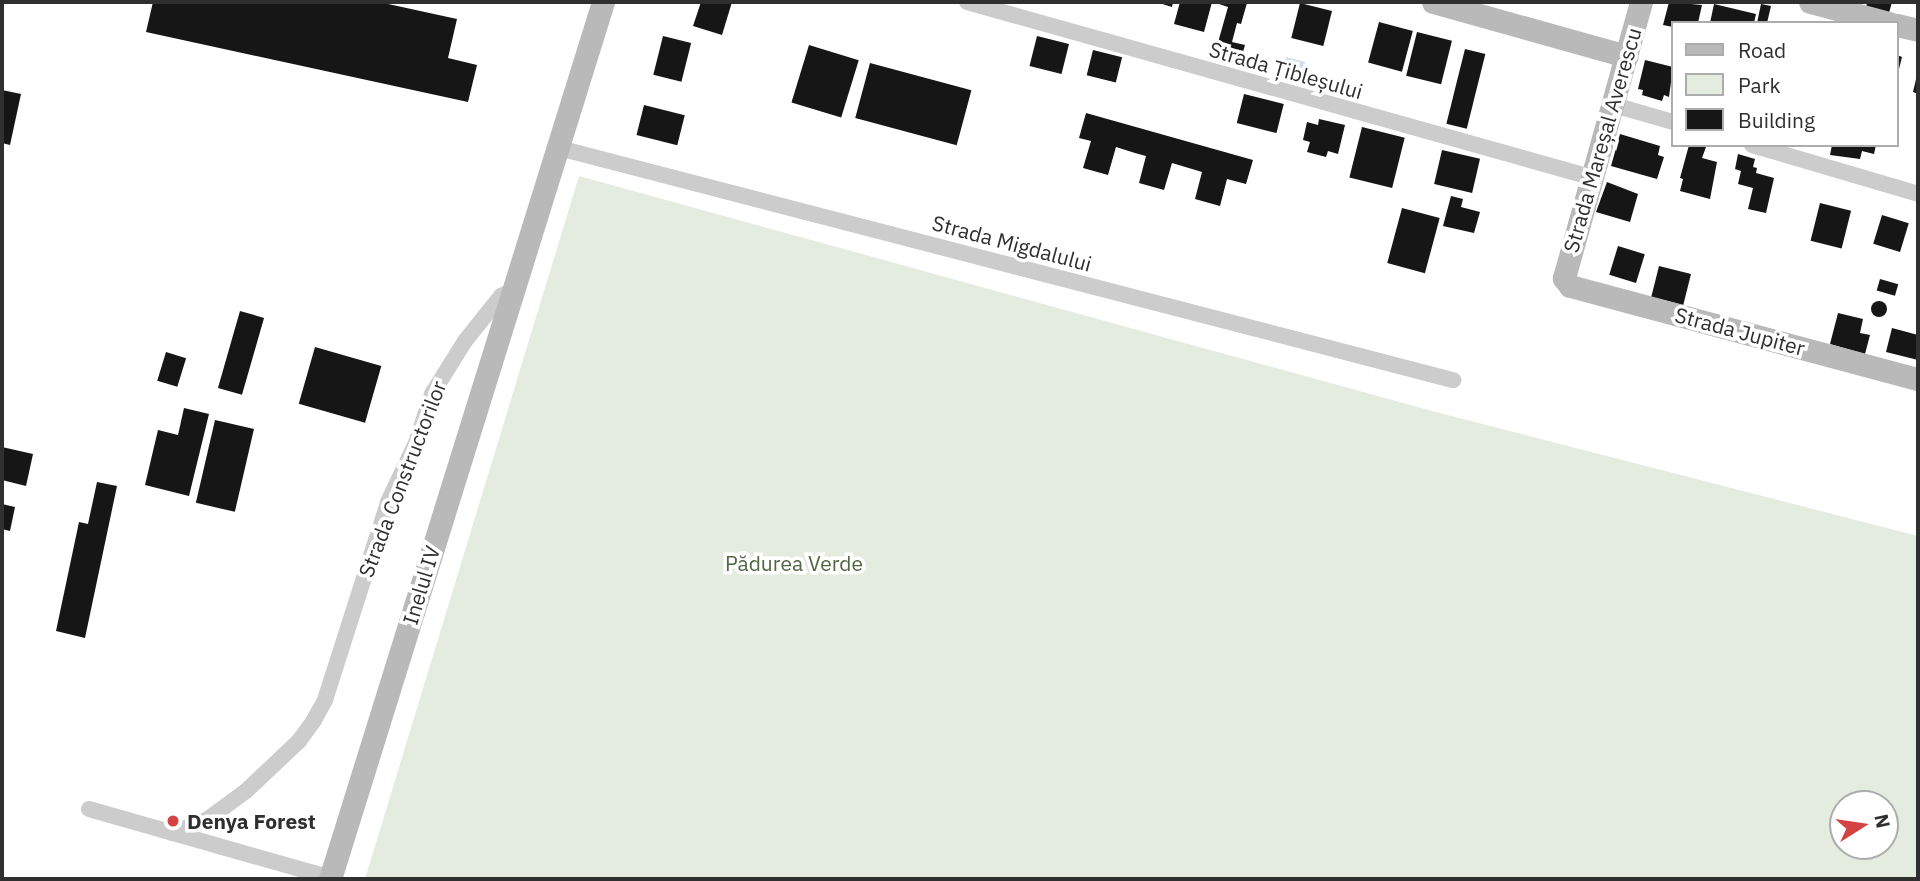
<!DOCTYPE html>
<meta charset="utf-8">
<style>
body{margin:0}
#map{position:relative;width:1920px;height:881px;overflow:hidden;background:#fff;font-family:"IBM Plex Sans",sans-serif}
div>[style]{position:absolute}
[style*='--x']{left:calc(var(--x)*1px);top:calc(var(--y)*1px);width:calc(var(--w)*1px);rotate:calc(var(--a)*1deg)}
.green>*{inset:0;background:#e4ebdf}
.water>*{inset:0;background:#cddce9;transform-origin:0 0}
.building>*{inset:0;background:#161616;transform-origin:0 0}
.round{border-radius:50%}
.street>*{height:16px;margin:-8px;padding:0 8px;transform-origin:8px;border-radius:8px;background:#ccc}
.secondary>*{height:23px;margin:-11.5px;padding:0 11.5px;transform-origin:11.5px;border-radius:11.5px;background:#b9b9b9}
.dots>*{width:19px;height:19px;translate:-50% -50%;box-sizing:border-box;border:4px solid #fff;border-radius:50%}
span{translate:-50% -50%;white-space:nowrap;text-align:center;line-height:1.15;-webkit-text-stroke:7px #fff;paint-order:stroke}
.street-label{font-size:21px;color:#2f2f2f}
.park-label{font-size:21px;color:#506741}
.poi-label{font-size:21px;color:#2f2f2f;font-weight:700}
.left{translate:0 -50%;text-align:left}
.frame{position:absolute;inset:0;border:4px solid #2f2f2f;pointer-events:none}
.legend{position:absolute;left:1671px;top:21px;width:228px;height:126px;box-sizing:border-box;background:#fff;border:2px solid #acacac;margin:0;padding:9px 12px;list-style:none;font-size:21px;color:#2f2f2f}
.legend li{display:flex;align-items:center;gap:14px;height:35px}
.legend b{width:35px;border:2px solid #acacac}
.north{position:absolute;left:1829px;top:790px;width:70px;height:70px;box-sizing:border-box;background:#fff;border:2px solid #acacac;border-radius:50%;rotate:78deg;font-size:19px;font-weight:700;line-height:28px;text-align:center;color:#2f2f2f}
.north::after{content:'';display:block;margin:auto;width:24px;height:32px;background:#d54243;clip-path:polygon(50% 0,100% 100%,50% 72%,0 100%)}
</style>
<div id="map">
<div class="green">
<i style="clip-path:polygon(evenodd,579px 176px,1432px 411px,1918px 536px,1918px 879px,365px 879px,579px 176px,1843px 804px,1885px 804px,1885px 846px,1843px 846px,1843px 804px)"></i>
</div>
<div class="water">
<i style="left:1286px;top:57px;width:20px;height:13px;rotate:15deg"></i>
</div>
<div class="building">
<i style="clip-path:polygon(153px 2px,379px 2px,457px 19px,448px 58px,477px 65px,468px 102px,146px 32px)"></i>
<i style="clip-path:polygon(701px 2px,732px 2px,722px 35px,693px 26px)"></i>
<i style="clip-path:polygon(1156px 2px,1173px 2px,1172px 7px)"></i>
<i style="clip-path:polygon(1180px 2px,1212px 2px,1204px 32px,1174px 24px)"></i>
<i style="clip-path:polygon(1220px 2px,1247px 3px,1241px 24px,1237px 23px,1232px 42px,1245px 45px,1239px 66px,1222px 62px,1226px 48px,1217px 46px,1228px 7px,1219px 4px)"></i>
<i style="clip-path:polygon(1669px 2px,1702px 5px,1698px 23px,1673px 23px,1673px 27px,1663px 25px)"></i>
<i style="clip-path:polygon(1867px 2px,1892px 2px,1889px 13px,1866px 8px)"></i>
<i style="left:1300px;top:3px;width:33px;height:36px;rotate:14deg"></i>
<i style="clip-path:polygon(1714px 4px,1756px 14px,1754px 23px,1710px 23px)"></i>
<i style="clip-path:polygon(1761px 4px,1771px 6px,1767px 23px,1757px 23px)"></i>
<i style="left:1379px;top:22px;width:35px;height:42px;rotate:15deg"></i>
<i style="left:1417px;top:32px;width:36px;height:45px;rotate:14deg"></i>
<i style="left:663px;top:36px;width:29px;height:40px;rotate:14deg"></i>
<i style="left:1037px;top:36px;width:33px;height:31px;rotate:14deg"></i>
<i style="left:809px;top:45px;width:52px;height:60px;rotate:17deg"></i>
<i style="left:1465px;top:49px;width:21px;height:77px;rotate:14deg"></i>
<i style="left:1093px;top:50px;width:30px;height:26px;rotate:14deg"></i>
<i style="clip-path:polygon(1897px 55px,1902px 57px,1898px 73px,1897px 73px)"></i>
<i style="clip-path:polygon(1645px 60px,1673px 67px,1669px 97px,1664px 95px,1662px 101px,1642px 95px,1643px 90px,1638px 89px)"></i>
<i style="left:870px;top:63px;width:105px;height:57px;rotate:15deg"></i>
<i style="clip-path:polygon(1917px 75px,1918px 75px,1918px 94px,1913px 92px)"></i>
<i style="clip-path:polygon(2px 90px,21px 94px,10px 145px,2px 143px)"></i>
<i style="left:1244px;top:94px;width:41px;height:30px;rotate:14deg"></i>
<i style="left:644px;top:105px;width:42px;height:31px;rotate:14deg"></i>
<i style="clip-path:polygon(1086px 113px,1253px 160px,1246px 184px,1227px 179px,1220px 206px,1195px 199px,1202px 172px,1172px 163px,1164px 190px,1139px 183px,1146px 156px,1135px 153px,1116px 147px,1108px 175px,1083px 168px,1091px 141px,1079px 138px)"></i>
<i style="clip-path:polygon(1319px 119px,1345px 125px,1338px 154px,1328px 151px,1326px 157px,1307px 152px,1310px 142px,1303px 140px,1307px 122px,1318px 125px)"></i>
<i style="left:1362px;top:127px;width:44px;height:52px;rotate:14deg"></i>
<i style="clip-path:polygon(1620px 134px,1660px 146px,1658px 155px,1664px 157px,1657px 179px,1611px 166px)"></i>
<i style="clip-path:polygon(1689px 145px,1706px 147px,1702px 158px,1717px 162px,1710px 199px,1680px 191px,1683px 179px,1680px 178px)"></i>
<i style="clip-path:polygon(1832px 145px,1876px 145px,1874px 154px,1862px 151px,1860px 159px,1830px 155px)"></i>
<i style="left:1442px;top:150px;width:39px;height:35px;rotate:13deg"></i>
<i style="clip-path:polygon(1738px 154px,1755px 159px,1753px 167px,1757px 168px,1756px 173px,1774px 178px,1766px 213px,1748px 209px,1753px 188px,1738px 184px,1741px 171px,1735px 169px)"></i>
<i style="clip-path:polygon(1607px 182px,1638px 194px,1630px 222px,1596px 212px)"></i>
<i style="clip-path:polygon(1451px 196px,1463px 199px,1461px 207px,1480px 212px,1474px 233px,1443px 226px)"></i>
<i style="left:1820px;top:203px;width:32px;height:39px;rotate:14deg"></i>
<i style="left:1402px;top:208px;width:39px;height:57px;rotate:15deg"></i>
<i style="left:1882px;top:215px;width:28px;height:30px;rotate:17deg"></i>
<i style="left:1618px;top:246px;width:28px;height:30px;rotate:17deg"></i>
<i style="left:1659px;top:266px;width:33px;height:32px;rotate:14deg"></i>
<i style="left:1880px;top:279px;width:19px;height:12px;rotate:16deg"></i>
<i class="round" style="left:1871px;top:301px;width:16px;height:16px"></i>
<i style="left:240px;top:311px;width:25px;height:80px;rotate:16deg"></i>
<i style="clip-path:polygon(1838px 313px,1863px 319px,1860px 333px,1870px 335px,1865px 354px,1830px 344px)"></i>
<i style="clip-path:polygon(1892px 328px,1918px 335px,1918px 360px,1886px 352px)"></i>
<i style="left:315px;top:347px;width:69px;height:59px;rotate:16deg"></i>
<i style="left:166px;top:352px;width:21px;height:30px;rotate:17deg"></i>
<i style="clip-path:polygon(184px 408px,209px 414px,189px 496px,145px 485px,158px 430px,178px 435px)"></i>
<i style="left:215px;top:420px;width:40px;height:85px;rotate:13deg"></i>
<i style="clip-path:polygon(2px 447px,33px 454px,26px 486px,2px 480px)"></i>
<i style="clip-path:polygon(97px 482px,117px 486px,85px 638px,56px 631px,79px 522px,88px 524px)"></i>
<i style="clip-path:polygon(2px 504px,15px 507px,10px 531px,2px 529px)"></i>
</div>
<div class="street">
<i style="--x:967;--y:2;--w:651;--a:15.68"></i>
<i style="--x:1614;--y:105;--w:61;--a:16.1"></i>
<i style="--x:1752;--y:145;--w:173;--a:16.4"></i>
<i style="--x:559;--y:148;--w:924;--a:14.55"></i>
<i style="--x:89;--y:809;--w:252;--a:15.9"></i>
<i style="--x:172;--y:833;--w:39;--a:-21"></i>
<i style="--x:208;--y:819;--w:47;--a:-36.4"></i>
<i style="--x:246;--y:791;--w:73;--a:-43.3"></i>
<i style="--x:299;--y:741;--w:26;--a:-54"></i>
<i style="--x:314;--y:720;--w:23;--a:-61"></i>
<i style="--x:325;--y:700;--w:208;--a:-72.3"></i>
<i style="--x:388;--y:502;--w:65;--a:-64.6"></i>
<i style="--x:416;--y:443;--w:52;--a:-71.9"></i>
<i style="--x:432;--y:394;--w:62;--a:-58.1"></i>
<i style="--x:465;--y:341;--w:58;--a:-51.3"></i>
<i style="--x:501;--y:296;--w:12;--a:-24"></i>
</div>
<div class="secondary">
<i style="--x:1433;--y:2;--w:201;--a:15.6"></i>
<i style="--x:1641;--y:2;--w:287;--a:105.6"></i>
<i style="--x:1564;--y:278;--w:10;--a:53"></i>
<i style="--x:1570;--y:286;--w:360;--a:15"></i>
<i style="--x:1810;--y:2;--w:82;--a:14.9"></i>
<i style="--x:1897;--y:25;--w:22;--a:13"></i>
<i style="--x:330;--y:879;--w:919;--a:-72.71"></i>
</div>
<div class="dots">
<i style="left:173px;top:821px;background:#d54243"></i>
</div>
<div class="street-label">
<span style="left:1286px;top:70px;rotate:16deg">Strada Țibleșului</span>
<span style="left:1602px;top:140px;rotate:-74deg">Strada Mareșal Averescu</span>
<span style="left:1012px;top:243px;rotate:15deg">Strada Migdalului</span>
<span style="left:1740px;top:331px;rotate:15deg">Strada Jupiter</span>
<span style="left:402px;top:479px;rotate:-69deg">Strada Constructorilor</span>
<span style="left:421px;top:585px;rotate:-73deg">Inelul IV</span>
</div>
<div class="park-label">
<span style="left:794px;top:563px">Pădurea Verde</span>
</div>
<div class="poi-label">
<span class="left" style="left:187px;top:821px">Denya Forest</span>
</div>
<div class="frame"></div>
<ul class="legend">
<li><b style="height:9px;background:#b9b9b9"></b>Road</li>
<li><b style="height:19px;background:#e4ebdf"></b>Park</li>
<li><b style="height:19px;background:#161616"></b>Building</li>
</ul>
<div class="north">N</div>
</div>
